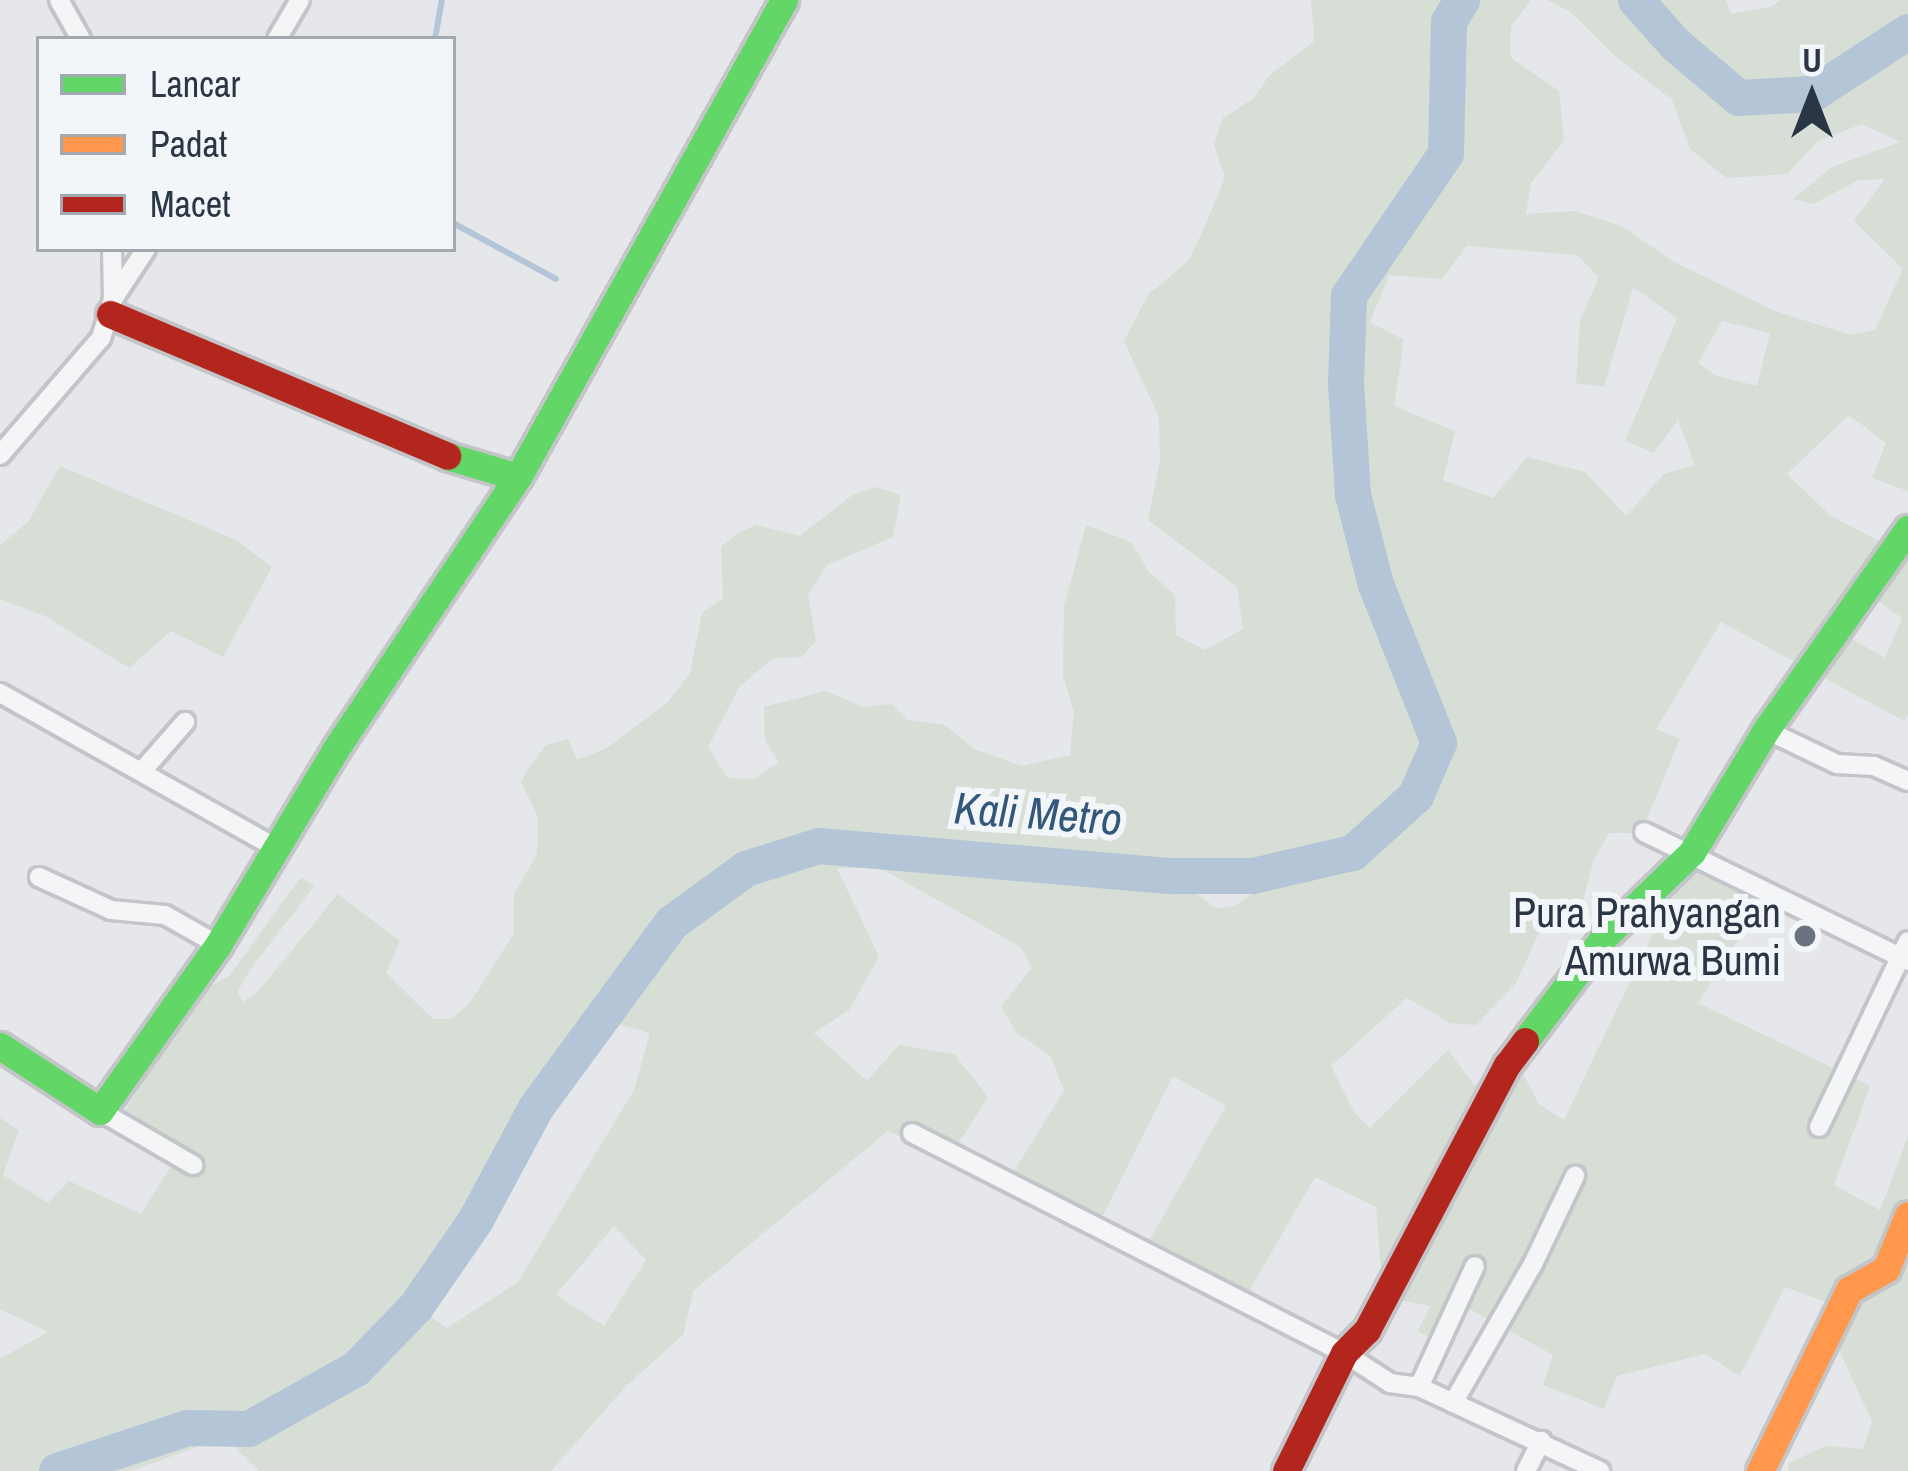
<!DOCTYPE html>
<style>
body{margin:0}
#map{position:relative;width:1908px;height:1471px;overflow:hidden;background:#e5e7ea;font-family:"Archivo Narrow",sans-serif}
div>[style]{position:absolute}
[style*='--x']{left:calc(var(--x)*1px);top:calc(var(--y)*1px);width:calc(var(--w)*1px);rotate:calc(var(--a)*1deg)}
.green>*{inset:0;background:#d6ded5}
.stream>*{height:6px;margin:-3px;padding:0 3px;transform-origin:3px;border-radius:3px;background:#b3c5d6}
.river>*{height:36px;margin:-18px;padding:0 18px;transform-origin:18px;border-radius:18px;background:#b3c5d6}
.roads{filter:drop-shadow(3px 0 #c3c5c8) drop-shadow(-3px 0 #c3c5c8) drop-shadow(0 3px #c3c5c8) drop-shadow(0 -3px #c3c5c8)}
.street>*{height:18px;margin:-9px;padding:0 9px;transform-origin:9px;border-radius:9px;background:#f4f5f7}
.fast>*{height:27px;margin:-13.5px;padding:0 13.5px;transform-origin:13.5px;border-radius:13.5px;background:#63d668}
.slow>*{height:27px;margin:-13.5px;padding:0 13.5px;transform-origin:13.5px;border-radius:13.5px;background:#ff974d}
.jam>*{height:27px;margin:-13.5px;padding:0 13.5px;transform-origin:13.5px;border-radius:13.5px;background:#b3261e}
.dots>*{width:33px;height:33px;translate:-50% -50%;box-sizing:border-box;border:6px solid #f3f6f9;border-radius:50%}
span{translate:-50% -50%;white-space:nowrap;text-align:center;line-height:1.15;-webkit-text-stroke:12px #f3f6f9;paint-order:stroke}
.poi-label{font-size:42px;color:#2a3545}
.right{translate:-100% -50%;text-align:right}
.water-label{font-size:45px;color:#32577b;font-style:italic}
.legend{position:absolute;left:36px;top:36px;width:420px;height:216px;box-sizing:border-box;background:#f3f6f9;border:3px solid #a3a9b1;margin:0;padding:15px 21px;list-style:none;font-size:36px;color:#2a3545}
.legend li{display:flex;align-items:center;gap:24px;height:60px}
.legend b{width:60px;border:3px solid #a3a9b1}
.north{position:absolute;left:1752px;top:36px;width:120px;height:120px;-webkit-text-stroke:9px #f3f6f9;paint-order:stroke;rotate:0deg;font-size:33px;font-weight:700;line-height:48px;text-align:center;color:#2a3545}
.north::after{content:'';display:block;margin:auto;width:42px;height:54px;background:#2a3545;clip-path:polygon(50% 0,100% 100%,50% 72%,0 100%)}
</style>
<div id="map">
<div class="green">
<i style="clip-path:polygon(evenodd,1311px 0,1531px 0,1511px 26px,1511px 58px,1559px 91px,1564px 140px,1531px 183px,1526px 214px,1575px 211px,1621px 226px,1676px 263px,1775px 311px,1851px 335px,1875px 330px,1903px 269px,1854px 221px,1885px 179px,1859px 180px,1813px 204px,1793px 199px,1832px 167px,1900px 142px,1862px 124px,1818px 141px,1787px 174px,1727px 178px,1690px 149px,1672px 100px,1615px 56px,1572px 13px,1547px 0,1726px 0,1731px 14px,1771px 7px,1780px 0,1908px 0,1908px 491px,1872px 478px,1886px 443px,1849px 415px,1787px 474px,1831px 516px,1908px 556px,1908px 715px,1904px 721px,1721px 622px,1656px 729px,1680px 739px,1641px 833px,1609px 833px,1593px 861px,1582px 905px,1538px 935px,1516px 983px,1476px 1025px,1450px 1023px,1407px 998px,1331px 1066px,1354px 1112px,1370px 1128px,1448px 1050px,1474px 1085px,1523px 1074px,1539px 1104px,1564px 1120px,1692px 852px,1765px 897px,1698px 1003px,1870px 1086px,1834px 1185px,1880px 1210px,1908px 1136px,1908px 1471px,1788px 1471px,1789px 1463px,1826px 1446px,1863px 1449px,1872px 1421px,1830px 1331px,1829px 1303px,1785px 1287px,1740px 1376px,1705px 1354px,1617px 1376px,1604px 1409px,1543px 1385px,1553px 1355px,1466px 1307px,1444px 1345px,1418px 1331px,1430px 1306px,1383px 1297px,1376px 1207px,1315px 1177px,1241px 1305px,1141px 1255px,1226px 1106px,1173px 1076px,1097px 1227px,1004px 1187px,1064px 1091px,1051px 1057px,1016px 1032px,1001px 1006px,1032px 968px,1021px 947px,880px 868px,837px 868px,879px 957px,849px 1010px,814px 1033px,867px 1081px,899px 1045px,954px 1054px,988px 1097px,949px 1158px,888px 1131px,693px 1291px,683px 1335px,627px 1385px,551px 1471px,259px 1471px,224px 1437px,131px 1471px,0 1471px,0 1359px,48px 1332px,0 1309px,0 1118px,19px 1130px,3px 1175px,48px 1203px,69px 1181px,141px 1214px,171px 1166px,114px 1129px,144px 1080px,131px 1070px,201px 991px,229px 976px,301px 877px,314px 886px,250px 970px,237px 992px,243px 1002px,256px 994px,338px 894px,400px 941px,386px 973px,433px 1019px,450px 1019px,469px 1004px,513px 935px,514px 894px,537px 854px,537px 815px,521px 782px,530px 766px,546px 745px,568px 739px,577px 760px,607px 748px,667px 703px,690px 673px,702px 613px,723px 598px,721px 547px,735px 535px,756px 525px,800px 536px,851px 496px,875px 487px,901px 495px,893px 537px,827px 565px,808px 595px,816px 641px,802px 657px,773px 658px,740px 686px,708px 747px,728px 778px,755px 779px,779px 762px,765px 741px,764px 707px,826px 691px,864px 707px,892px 704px,908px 720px,945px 725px,974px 749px,1022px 766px,1070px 755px,1074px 712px,1063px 676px,1064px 607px,1086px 525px,1131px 542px,1149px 572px,1175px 595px,1176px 635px,1205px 650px,1243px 629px,1237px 587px,1148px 520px,1160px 460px,1159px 417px,1124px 341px,1148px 295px,1189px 260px,1199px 239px,1225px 178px,1214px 145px,1223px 118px,1254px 98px,1268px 77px,1314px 41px,1311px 0,1467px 246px,1577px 255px,1599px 277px,1580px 320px,1576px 383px,1604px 387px,1633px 287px,1677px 318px,1625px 441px,1654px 453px,1678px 420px,1695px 465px,1664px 474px,1626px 516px,1585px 472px,1527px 457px,1493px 498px,1443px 480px,1455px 431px,1394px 406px,1404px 340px,1370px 322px,1389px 275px,1442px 279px,1467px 246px,1311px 0,1722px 321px,1770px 333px,1757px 386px,1717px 376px,1698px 363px,1722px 321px,1311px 0,1857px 586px,1902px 618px,1885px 658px,1831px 627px,1857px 586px,1311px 0,1285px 870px,1235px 906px,1216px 908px,1175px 878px,1285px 870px,1311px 0,599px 1019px,650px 1033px,634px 1090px,518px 1282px,447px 1328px,416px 1306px,476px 1220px,536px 1108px,599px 1019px,1311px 0,614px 1226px,646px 1260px,604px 1326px,556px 1295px,614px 1226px)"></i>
<i style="clip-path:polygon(60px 466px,236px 540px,272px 567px,223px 657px,171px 631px,129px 668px,47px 617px,0 599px,0 545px,28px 522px)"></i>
</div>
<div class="stream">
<i style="--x:435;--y:39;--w:40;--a:-80"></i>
<i style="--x:453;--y:223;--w:117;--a:28.5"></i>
</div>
<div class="river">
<i style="--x:1636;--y:0;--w:60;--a:48.4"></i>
<i style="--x:1676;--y:45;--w:82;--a:40.1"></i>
<i style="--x:1739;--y:98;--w:74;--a:-3.1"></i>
<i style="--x:1813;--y:94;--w:113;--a:-33.1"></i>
<i style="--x:57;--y:1471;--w:138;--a:-18.2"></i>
<i style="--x:188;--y:1428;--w:61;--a:0.9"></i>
<i style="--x:249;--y:1429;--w:123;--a:-29.3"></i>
<i style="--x:356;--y:1369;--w:86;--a:-45.9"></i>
<i style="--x:416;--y:1307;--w:106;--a:-55.4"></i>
<i style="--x:476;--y:1220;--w:127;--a:-61.8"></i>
<i style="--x:536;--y:1108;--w:230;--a:-53.7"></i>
<i style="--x:672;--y:923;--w:92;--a:-36.1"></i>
<i style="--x:746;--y:869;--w:77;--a:-17.5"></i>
<i style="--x:819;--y:846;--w:354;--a:4.9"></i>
<i style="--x:1172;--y:876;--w:81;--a:0"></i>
<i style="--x:1253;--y:876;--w:103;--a:-13"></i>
<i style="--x:1353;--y:853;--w:85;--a:-42.1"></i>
<i style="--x:1416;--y:796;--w:58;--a:-66.5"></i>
<i style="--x:1439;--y:743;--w:170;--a:-111.7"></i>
<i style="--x:1376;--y:585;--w:93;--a:-104.3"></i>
<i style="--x:1353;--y:495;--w:112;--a:-93.6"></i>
<i style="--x:1346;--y:383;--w:87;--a:-88"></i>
<i style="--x:1349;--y:296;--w:172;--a:-55.7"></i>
<i style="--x:1446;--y:154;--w:132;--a:-88.7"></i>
<i style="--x:1449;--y:22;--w:26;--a:-59"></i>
</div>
<div class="roads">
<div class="street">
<i style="--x:59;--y:0;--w:45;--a:60.6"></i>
<i style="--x:277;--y:39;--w:45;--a:-59.5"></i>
<i style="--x:113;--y:299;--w:60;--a:-56.6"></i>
<i style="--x:0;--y:455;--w:155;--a:-49.2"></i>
<i style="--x:101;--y:338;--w:41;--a:-72.9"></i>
<i style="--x:113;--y:299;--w:50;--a:-91.1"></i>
<i style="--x:0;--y:693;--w:317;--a:29.3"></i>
<i style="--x:1766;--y:730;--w:79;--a:25.6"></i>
<i style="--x:1837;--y:764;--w:37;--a:3"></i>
<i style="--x:1874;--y:766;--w:37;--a:24"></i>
<i style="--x:143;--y:770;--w:64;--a:-48.8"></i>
<i style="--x:1644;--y:832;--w:294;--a:26"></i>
<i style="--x:39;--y:877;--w:79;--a:24.6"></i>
<i style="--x:111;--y:910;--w:54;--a:5.3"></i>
<i style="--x:165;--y:915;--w:61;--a:29.5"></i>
<i style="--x:100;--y:1111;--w:108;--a:30.1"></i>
<i style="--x:1819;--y:1127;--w:206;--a:-64.4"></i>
<i style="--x:912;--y:1133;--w:485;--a:27"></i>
<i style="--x:1344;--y:1353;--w:55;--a:33.1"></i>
<i style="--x:1390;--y:1383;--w:29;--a:8"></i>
<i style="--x:1419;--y:1387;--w:200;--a:24.9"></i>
<i style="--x:1419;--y:1387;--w:133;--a:-65.2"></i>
<i style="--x:1453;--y:1403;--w:160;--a:-60.1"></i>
<i style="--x:1533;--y:1264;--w:98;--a:-64.5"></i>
<i style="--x:1526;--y:1471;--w:34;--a:-63"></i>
</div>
<div class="fast">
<i style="--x:518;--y:477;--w:546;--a:-60.85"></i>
<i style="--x:1525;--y:1041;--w:131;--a:-52.8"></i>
<i style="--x:1604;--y:937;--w:122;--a:-44"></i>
<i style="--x:1692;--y:852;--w:143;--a:-58.8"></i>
<i style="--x:1766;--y:730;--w:246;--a:-54.8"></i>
<i style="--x:0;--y:1046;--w:119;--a:33"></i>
<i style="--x:100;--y:1111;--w:204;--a:-54.6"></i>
<i style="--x:218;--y:945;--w:227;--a:-59"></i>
<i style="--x:335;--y:750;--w:329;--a:-56.2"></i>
<i style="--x:518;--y:477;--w:74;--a:-163.5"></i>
</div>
<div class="slow">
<i style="--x:1760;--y:1471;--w:202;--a:-63.8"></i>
<i style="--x:1849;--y:1290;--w:43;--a:-29.6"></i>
<i style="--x:1886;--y:1269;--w:58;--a:-67.8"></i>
</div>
<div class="jam">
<i style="--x:110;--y:314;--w:366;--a:22.8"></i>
<i style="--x:1286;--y:1471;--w:131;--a:-63.8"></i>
<i style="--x:1344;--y:1353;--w:33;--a:-45"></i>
<i style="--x:1367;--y:1330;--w:300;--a:-62.2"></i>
<i style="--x:1507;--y:1065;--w:30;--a:-53"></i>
</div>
</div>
<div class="dots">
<i style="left:1805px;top:936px;background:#6b737f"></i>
</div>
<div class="poi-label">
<span class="right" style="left:1781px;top:936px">Pura Prahyangan<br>Amurwa Bumi</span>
</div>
<div class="water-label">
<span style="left:1038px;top:813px;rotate:4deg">Kali Metro</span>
</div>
<ul class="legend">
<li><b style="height:15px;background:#63d668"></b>Lancar</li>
<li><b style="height:15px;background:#ff974d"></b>Padat</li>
<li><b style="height:15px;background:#b3261e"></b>Macet</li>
</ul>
<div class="north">U</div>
</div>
